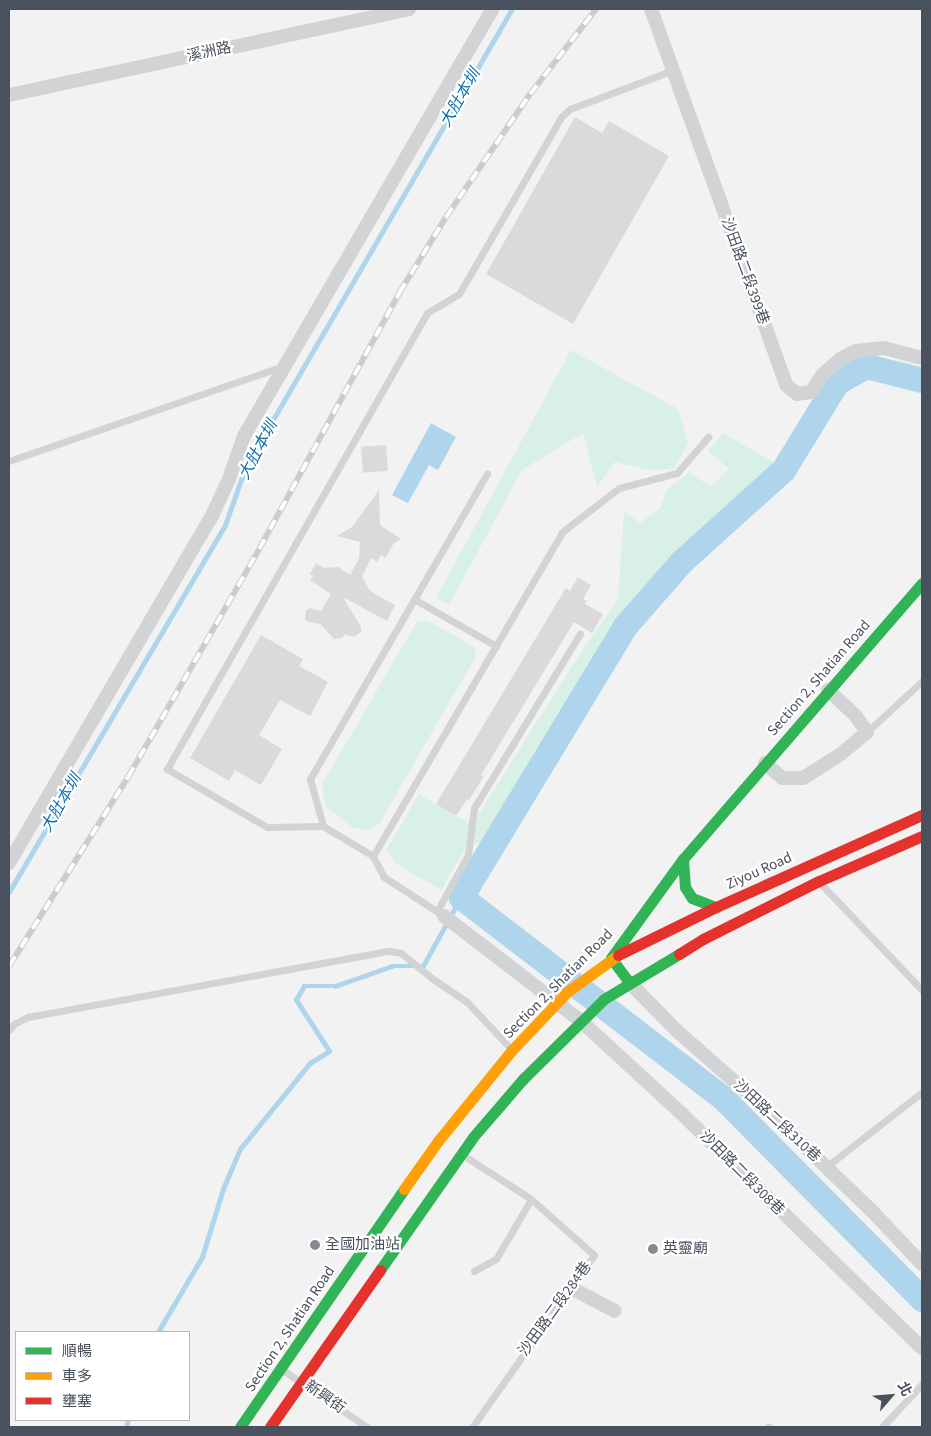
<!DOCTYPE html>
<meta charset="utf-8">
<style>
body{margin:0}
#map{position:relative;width:931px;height:1436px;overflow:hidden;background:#f3f2f2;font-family:"Source Sans 3","Noto Sans TC",sans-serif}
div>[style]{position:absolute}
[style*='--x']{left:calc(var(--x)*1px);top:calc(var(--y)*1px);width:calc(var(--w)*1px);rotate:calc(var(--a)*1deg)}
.green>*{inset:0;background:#d8f0e5}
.water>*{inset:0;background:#aed5ec}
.stream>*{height:4.5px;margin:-2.25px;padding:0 2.25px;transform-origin:2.25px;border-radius:2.25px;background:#aed5ec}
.river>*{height:25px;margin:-12.5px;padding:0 12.5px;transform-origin:12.5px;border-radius:12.5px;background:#aed5ec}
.building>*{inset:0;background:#dadadc;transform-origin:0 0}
.lane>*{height:7px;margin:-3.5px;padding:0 3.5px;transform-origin:3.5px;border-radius:3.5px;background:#d1d3d5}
.street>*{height:14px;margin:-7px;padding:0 7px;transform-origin:7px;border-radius:7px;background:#d1d3d5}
.fast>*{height:11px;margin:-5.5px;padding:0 5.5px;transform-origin:5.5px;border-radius:5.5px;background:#30b455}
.slow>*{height:11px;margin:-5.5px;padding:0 5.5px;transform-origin:5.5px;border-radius:5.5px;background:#ff9f0a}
.jam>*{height:11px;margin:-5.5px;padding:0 5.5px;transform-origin:5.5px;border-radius:5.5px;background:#e5322d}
.rail>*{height:5.5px;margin-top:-2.75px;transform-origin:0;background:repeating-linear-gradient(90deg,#fff 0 11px,#cacbcd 0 22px);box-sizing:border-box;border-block:1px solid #cacbcd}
.dots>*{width:14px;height:14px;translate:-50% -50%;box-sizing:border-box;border:2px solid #fff;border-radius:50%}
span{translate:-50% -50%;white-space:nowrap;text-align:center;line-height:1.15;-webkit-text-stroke:4.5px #fff;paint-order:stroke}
.street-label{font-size:15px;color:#49515e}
.poi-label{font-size:15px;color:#49515e}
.left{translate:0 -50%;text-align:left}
.water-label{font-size:16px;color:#116faa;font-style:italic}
.frame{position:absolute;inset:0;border:10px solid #49515e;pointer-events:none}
.legend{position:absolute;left:15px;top:1331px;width:175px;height:90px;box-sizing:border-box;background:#fff;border:1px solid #b6b9bf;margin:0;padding:6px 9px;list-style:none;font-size:15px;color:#49515e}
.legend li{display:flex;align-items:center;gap:10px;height:25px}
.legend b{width:25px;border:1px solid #b6b9bf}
.north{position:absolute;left:866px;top:1371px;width:50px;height:50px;-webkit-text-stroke:4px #fff;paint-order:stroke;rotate:63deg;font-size:14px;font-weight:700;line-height:20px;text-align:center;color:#49515e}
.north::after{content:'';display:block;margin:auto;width:18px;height:22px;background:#49515e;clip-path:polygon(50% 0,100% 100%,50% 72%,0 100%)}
</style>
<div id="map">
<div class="green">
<i style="clip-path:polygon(571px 350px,678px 409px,688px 443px,674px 469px,649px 470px,615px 462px,597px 487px,583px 433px,522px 470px,449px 605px,436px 598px)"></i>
<i style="clip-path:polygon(723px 433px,782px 467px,696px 543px,642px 601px,503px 835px,474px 845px,475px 832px,441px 890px,395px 863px,387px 849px,419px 794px,476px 828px,478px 815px,583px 649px,618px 600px,624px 511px,640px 523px,660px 508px,667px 490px,689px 472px,711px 487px,729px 469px,708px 451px)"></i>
<i style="clip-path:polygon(427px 620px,474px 647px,476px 656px,379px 824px,367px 830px,352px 827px,327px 807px,323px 798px,323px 783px,416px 623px)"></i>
</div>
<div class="water">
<i style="clip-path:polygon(431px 423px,456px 437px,438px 470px,429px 465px,408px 503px,392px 495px)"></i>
</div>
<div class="stream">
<i style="--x:9;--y:892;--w:426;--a:-59.5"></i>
<i style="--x:225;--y:525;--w:63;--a:-70.4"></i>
<i style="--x:246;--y:466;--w:529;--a:-59.8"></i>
<i style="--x:158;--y:1332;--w:87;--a:-59.6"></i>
<i style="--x:202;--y:1257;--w:71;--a:-72.8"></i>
<i style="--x:223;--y:1189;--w:43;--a:-67"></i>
<i style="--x:240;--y:1149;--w:111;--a:-50.9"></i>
<i style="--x:310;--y:1063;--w:22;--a:-32"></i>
<i style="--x:329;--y:1051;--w:61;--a:-122.9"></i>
<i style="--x:296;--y:1000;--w:16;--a:-60"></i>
<i style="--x:304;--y:986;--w:31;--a:0"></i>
<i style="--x:335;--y:986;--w:60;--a:-19.3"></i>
<i style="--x:392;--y:966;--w:31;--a:0"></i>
<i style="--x:423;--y:966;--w:79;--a:-61.2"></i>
<i style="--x:126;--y:1427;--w:7;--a:-74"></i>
</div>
<div class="river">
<i style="--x:922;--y:380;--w:58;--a:-166"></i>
<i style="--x:866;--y:366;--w:33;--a:151"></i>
<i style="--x:837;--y:382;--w:103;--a:121.5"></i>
<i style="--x:783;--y:470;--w:137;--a:138"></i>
<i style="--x:681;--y:562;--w:85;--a:131.2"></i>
<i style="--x:625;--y:626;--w:317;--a:121.2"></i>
<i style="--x:461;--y:897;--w:330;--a:37.5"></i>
<i style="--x:723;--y:1098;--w:283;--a:45.3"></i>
</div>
<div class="building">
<i style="clip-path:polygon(575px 117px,602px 133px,609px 121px,669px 156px,573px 324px,486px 274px)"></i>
<i style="left:386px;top:445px;width:26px;height:25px;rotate:86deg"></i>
<i style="clip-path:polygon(379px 490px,380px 525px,401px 539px,394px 543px,385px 558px,381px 555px,377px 562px,371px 558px,362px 577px,370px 591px,395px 605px,387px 621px,343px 597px,361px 627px,361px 632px,354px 637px,345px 634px,342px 638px,334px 639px,320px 624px,308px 622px,305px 619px,306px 610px,310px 608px,321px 611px,331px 594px,310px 580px,313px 576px,310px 574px,316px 563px,324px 568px,338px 567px,350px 575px,359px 558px,360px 542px,337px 536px,352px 527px)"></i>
<i style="clip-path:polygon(578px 577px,591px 585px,583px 599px,587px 601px,585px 604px,603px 614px,592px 633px,574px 622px,481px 775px,484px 776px,469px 800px,467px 799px,456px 816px,436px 804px,566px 588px,570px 591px)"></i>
<i style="clip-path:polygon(261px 635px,303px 659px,299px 666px,328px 682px,310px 716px,280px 700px,259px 735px,282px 749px,261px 785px,235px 770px,229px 781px,190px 758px)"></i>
</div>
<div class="lane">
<i style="--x:9;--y:461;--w:290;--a:-19.1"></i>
<i style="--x:414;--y:599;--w:95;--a:29.8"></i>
<i style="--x:867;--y:732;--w:75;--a:-42.8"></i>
<i style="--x:323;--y:826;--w:56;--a:179"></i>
<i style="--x:267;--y:827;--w:116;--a:-149.9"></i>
<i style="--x:167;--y:769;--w:525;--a:-60.31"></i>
<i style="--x:427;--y:313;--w:37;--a:-31"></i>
<i style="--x:459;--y:294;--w:204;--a:-60"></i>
<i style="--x:561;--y:117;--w:12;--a:-42"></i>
<i style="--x:570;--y:109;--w:110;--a:-20.7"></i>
<i style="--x:373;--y:856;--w:375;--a:-59.7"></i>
<i style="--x:562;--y:532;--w:72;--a:-37.7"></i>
<i style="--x:619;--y:488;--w:60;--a:-14.5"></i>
<i style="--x:677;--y:473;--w:48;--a:-49.3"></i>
<i style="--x:821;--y:884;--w:146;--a:46.4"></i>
<i style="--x:437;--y:911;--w:64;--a:-61"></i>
<i style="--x:468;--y:855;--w:47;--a:-82.7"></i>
<i style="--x:474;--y:808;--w:204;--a:-58.7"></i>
<i style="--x:444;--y:916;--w:72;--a:-147"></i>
<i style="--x:384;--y:877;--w:24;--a:-118"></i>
<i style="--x:373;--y:856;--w:58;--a:-149"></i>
<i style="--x:323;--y:826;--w:49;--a:-105.5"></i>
<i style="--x:310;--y:779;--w:353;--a:-59.9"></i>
<i style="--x:9;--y:1030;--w:8;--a:-50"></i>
<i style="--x:14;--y:1024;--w:16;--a:-27"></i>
<i style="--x:28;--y:1017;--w:367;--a:-10.4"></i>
<i style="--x:389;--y:951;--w:12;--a:9"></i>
<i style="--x:401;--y:953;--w:41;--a:39.1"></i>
<i style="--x:433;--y:979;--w:41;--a:34.1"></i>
<i style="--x:467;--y:1002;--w:64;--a:46.9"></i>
<i style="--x:463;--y:1155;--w:81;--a:32.9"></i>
<i style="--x:531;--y:1199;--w:84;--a:41.6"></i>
<i style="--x:594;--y:1255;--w:211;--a:125.3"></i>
<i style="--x:826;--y:1167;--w:122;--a:-38"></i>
<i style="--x:474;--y:1271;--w:25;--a:-29"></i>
<i style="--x:496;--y:1259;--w:69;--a:-59.7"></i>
<i style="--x:281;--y:1369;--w:104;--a:34"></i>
<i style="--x:768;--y:1427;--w:1;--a:0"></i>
<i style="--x:882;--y:1427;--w:59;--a:-47.1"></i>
</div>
<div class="street">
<i style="--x:651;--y:9;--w:400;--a:70.2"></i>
<i style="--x:786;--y:385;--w:14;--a:39"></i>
<i style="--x:797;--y:394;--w:14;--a:-8"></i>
<i style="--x:811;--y:392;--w:22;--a:-56"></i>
<i style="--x:823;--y:374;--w:25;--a:-40"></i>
<i style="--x:842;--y:358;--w:16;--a:-27"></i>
<i style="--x:856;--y:351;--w:28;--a:-6"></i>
<i style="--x:884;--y:348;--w:39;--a:15"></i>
<i style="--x:9;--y:95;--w:409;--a:-12.1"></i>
<i style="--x:765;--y:763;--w:23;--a:41"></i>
<i style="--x:782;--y:778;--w:21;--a:0"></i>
<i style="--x:803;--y:778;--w:45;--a:-32.3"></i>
<i style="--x:841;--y:754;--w:34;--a:-40"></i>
<i style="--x:867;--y:732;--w:19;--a:-125"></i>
<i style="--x:856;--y:716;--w:38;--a:-137"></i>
<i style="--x:9;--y:863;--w:400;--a:-59.7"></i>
<i style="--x:211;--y:518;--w:43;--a:-65.2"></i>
<i style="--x:229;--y:479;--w:46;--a:-70.8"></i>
<i style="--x:244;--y:436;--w:494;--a:-59.8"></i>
<i style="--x:444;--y:916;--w:173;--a:37.5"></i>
<i style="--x:581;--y:1021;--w:137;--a:42.6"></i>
<i style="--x:682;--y:1114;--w:335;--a:44.3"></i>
<i style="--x:629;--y:982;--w:67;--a:45.6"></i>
<i style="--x:676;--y:1030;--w:123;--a:41.4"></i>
<i style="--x:768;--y:1111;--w:144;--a:43.9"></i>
<i style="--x:872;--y:1211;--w:73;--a:46.7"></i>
<i style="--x:573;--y:1289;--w:47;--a:27.6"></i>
</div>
<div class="fast">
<i style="--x:683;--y:859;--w:28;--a:86"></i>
<i style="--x:685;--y:887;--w:13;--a:58"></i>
<i style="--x:692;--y:898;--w:26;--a:21"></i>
<i style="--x:629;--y:982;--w:30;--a:-127"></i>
<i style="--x:611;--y:958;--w:122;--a:-54"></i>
<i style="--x:683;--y:859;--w:365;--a:-49.1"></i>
<i style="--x:380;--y:1270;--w:162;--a:-55"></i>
<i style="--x:473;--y:1137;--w:77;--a:-49.2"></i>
<i style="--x:523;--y:1079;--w:114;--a:-44.6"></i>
<i style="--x:604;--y:999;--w:87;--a:-31"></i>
<i style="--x:240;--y:1427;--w:289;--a:-55.4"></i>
</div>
<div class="slow">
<i style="--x:404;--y:1189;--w:59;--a:-54.7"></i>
<i style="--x:438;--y:1141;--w:117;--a:-50.9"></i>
<i style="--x:512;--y:1050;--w:80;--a:-46.5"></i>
<i style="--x:567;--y:992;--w:63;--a:-36"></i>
</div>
<div class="jam">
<i style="--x:679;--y:954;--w:28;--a:-32"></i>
<i style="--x:703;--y:939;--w:130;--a:-26.6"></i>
<i style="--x:819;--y:881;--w:112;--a:-23.6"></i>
<i style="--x:618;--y:955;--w:109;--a:-26.1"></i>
<i style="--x:716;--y:907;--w:226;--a:-24.1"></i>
<i style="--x:270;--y:1427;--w:192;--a:-55"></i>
</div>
<div class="rail">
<i style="--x:9;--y:966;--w:223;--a:-57.8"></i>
<i style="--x:128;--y:777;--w:263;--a:-60.1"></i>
<i style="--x:259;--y:549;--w:292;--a:-61.3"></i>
<i style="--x:399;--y:293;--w:89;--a:-58.3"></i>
<i style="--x:446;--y:217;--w:149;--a:-55.7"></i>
<i style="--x:530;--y:94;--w:108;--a:-52.2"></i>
</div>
<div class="dots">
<i style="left:315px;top:1245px;background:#848992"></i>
<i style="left:653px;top:1249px;background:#848992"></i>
</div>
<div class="street-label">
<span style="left:209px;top:52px;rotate:-12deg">溪洲路</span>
<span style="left:745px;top:271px;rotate:70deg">沙田路二段399巷</span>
<span style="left:819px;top:678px;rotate:-49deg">Section 2, Shatian Road</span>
<span style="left:759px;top:871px;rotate:-24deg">Ziyou Road</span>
<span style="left:558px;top:984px;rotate:-45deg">Section 2, Shatian Road</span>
<span style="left:777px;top:1121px;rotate:43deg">沙田路二段310巷</span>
<span style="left:742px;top:1173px;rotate:45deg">沙田路二段308巷</span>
<span style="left:555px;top:1309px;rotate:-54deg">沙田路二段284巷</span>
<span style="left:290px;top:1329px;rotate:-56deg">Section 2, Shatian Road</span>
<span style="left:325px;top:1397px;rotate:35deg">新興街</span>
</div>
<div class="poi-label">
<span class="left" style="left:325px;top:1245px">全國加油站</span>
<span class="left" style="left:663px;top:1249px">英靈廟</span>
</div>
<div class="water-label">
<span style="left:460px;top:98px;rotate:-60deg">大肚本圳</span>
<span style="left:258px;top:450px;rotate:-62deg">大肚本圳</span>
<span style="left:61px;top:803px;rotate:-60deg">大肚本圳</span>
</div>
<div class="frame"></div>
<ul class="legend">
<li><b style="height:6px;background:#30b455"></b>順暢</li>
<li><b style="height:6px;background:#ff9f0a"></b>車多</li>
<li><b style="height:6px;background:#e5322d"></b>壅塞</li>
</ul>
<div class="north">北</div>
</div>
